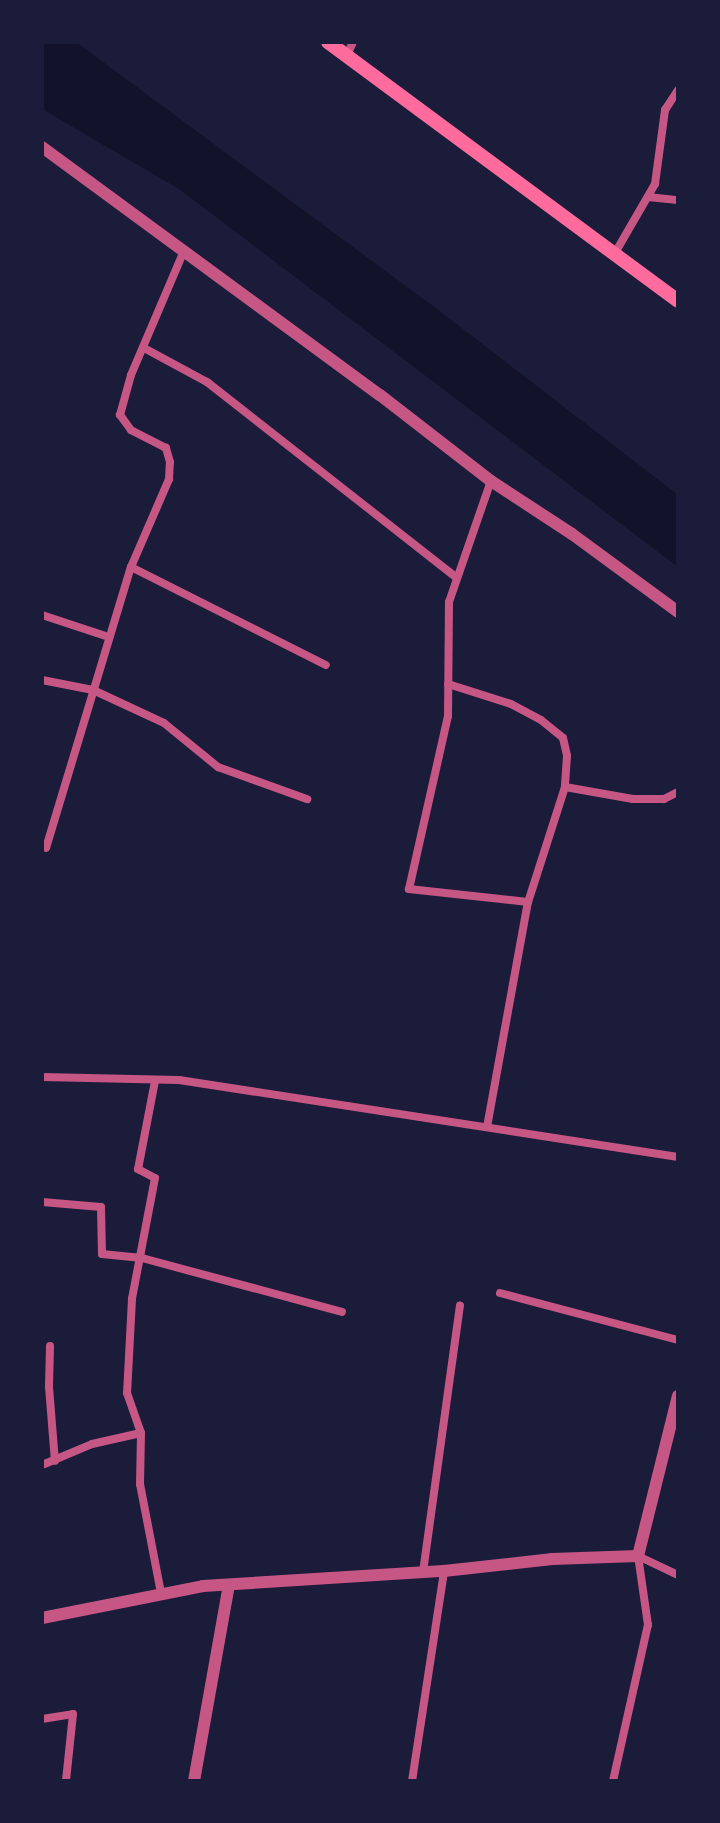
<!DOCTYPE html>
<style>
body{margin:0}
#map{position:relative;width:720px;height:1823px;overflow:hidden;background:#1b1b3a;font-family:Cabin,sans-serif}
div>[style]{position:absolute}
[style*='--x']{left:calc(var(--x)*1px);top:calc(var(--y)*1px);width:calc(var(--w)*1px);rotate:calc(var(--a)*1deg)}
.water>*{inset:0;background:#12122b}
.minor>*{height:8px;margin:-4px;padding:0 4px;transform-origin:4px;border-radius:4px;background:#c65784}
.tertiary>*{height:12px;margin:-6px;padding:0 6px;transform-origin:6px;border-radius:6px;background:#c65784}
.secondary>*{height:14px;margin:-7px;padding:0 7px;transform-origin:7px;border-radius:7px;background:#ff6b9d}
span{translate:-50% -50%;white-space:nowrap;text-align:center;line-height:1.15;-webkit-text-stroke:8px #1b1b3a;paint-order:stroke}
.frame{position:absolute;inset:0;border:44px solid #1b1b3a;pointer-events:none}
</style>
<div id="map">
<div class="water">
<i style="clip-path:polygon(42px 42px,76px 42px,441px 312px,678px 495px,678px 567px,179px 189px,42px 109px)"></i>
</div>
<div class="minor">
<i style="--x:347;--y:55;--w:14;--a:-65"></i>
<i style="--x:648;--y:197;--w:30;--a:6"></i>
<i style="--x:615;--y:253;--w:80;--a:-59.9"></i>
<i style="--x:655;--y:184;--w:75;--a:-82.3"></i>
<i style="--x:665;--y:110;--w:24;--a:-57"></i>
<i style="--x:144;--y:348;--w:72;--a:28.4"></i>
<i style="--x:207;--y:382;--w:316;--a:38.1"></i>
<i style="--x:131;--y:567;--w:218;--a:26.7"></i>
<i style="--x:42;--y:615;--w:71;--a:18.2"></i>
<i style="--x:42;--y:680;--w:52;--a:11.1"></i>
<i style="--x:93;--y:690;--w:78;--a:24.9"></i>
<i style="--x:164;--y:723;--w:70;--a:39.2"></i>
<i style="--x:218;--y:767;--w:95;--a:19.8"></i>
<i style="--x:448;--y:684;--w:66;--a:17.6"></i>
<i style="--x:511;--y:704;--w:34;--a:28"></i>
<i style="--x:541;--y:720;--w:28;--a:39"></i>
<i style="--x:563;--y:738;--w:18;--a:77"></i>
<i style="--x:567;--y:756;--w:31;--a:94"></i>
<i style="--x:565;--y:787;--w:121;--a:107.8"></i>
<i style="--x:565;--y:787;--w:69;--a:10"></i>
<i style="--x:633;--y:799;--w:31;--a:0"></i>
<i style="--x:664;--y:799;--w:16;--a:-27"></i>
<i style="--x:46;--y:848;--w:294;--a:-73.2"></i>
<i style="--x:131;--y:567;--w:96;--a:-66.6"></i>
<i style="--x:169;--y:479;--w:17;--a:-87"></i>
<i style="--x:170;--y:462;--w:15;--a:-106"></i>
<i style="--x:166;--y:448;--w:39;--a:-153"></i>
<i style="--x:131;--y:430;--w:19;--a:-126"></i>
<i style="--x:120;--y:415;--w:41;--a:-74.6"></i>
<i style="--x:131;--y:375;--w:135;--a:-66.9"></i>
<i style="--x:42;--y:1077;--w:137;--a:1.3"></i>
<i style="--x:179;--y:1080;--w:505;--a:8.77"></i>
<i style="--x:155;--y:1081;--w:90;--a:100.9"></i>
<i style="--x:138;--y:1169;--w:19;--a:28"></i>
<i style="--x:155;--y:1178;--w:123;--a:100.8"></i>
<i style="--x:132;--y:1299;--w:94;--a:93"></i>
<i style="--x:127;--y:1393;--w:42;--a:70.7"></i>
<i style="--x:141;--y:1433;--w:51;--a:91.1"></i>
<i style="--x:140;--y:1484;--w:111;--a:79.1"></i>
<i style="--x:487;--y:1127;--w:229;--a:-79.7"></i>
<i style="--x:528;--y:902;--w:120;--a:-173.8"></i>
<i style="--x:409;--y:889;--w:177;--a:-77.3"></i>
<i style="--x:448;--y:716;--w:114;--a:-89.5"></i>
<i style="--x:449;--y:602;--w:128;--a:-70.9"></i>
<i style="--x:42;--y:1202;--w:59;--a:4.8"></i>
<i style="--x:101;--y:1207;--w:47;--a:88.8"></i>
<i style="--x:102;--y:1254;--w:40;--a:5.7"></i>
<i style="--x:142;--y:1258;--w:207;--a:15.1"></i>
<i style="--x:500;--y:1293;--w:184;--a:14.8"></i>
<i style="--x:50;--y:1346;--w:41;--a:91.4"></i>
<i style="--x:49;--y:1387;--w:74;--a:85.4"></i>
<i style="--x:42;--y:1465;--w:54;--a:-22.8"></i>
<i style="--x:92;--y:1444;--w:50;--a:-12.7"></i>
<i style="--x:638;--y:1556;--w:44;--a:25.4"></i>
<i style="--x:423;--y:1572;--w:269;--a:-82.1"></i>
<i style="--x:42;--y:1719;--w:31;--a:-9"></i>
<i style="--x:73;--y:1714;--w:67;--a:96"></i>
<i style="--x:412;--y:1781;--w:212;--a:-81.3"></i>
<i style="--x:613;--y:1781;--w:160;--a:-77.4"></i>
<i style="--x:648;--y:1625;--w:70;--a:-98.2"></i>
</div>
<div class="tertiary">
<i style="--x:42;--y:147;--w:419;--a:36.3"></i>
<i style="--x:380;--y:395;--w:140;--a:37.8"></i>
<i style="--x:491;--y:481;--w:97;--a:33.2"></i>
<i style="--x:572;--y:534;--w:132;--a:36.3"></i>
<i style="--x:42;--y:1618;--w:164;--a:-11.2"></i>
<i style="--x:203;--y:1586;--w:241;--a:-3.6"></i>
<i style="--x:444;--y:1571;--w:109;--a:-6.3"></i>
<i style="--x:552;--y:1559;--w:86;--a:-2"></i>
<i style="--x:638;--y:1556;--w:165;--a:-76"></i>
<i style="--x:194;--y:1781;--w:199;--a:-79.9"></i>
</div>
<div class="secondary">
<i style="--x:328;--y:42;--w:435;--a:36.5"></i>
</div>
<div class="frame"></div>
</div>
